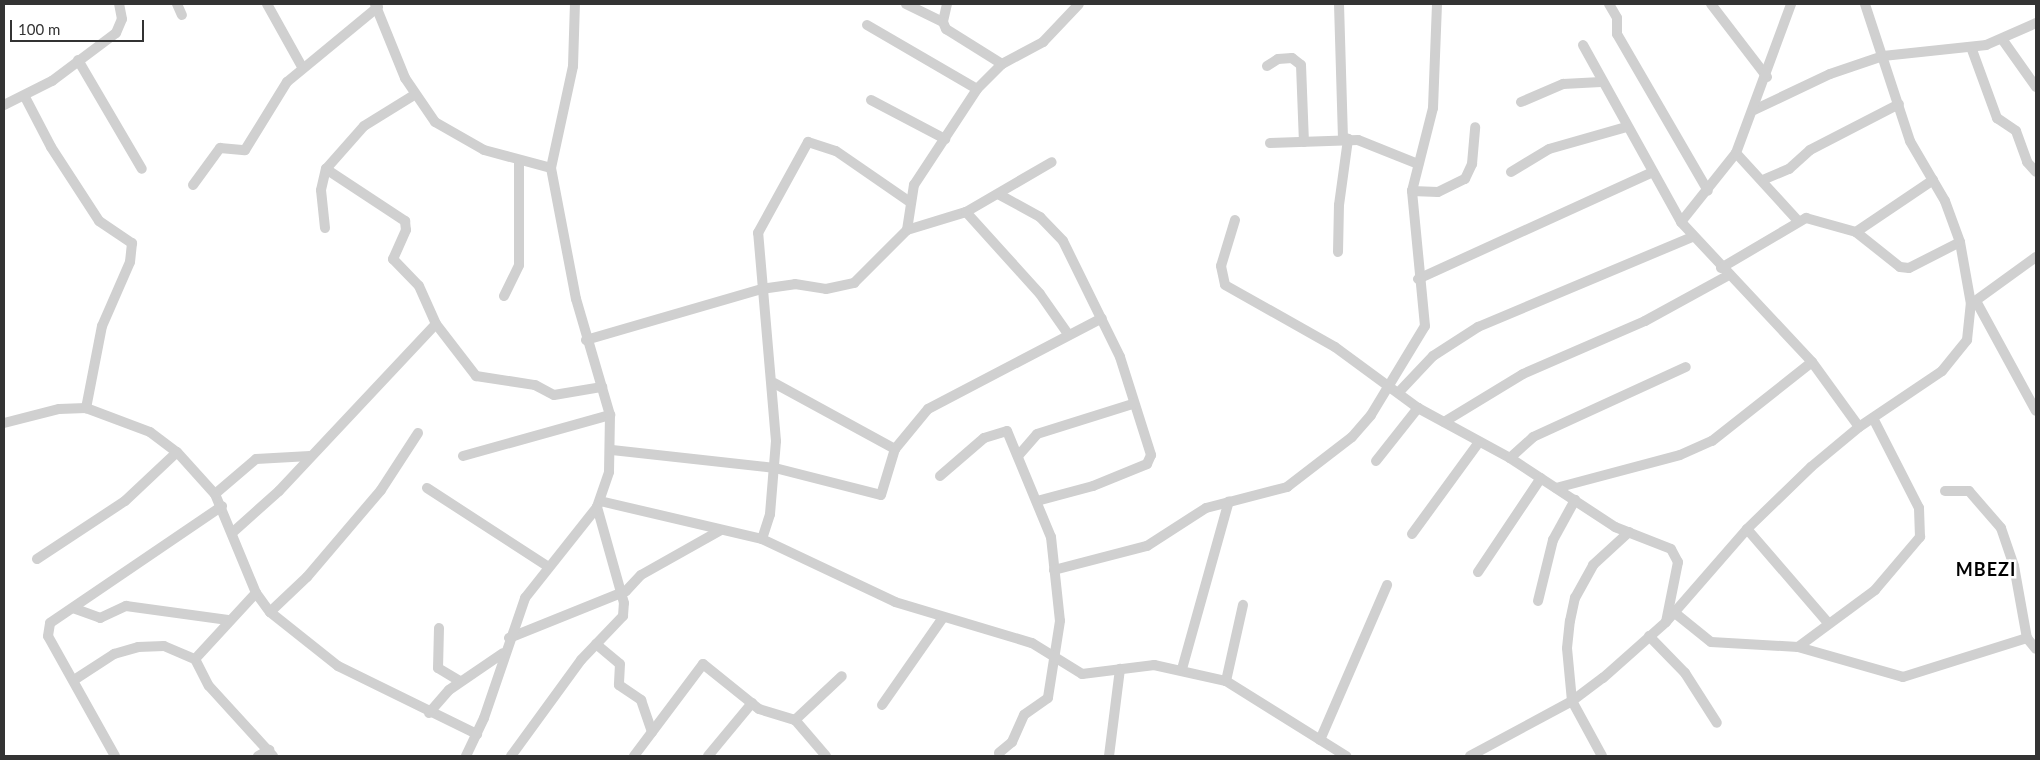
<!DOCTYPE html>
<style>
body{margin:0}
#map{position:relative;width:2040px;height:760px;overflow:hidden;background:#fff;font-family:Lato,sans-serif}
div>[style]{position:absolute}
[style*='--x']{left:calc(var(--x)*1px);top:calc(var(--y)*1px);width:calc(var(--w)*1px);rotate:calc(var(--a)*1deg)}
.minor>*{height:10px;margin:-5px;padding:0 5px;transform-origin:5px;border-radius:5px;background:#d0d0d0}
span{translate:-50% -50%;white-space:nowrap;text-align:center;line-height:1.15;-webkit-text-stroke:5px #fff;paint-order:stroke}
.district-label{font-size:18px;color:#000;font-weight:700;letter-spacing:1px}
.frame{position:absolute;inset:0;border:5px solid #333;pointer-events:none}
.scale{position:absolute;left:10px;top:20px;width:134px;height:22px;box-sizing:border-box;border:2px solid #333;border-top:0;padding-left:6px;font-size:15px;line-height:18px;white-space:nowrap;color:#333;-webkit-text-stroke:4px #fff;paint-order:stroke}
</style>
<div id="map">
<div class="minor">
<i style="--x:177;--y:4;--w:12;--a:66"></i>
<i style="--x:267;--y:4;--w:72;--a:60.9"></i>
<i style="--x:375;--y:4;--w:80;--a:67.9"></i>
<i style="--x:405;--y:78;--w:53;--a:55.7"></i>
<i style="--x:435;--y:122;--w:56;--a:29.7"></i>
<i style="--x:484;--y:150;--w:69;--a:15"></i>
<i style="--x:906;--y:4;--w:41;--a:25.9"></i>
<i style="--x:947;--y:4;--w:18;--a:103"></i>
<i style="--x:943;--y:22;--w:8;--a:67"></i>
<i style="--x:946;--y:29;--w:66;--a:32"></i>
<i style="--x:1339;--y:4;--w:134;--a:88.3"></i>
<i style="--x:1609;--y:4;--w:16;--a:60"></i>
<i style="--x:1617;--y:18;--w:16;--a:90"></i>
<i style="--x:1617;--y:34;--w:181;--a:59.9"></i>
<i style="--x:1711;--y:4;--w:92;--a:52.5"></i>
<i style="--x:867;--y:25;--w:127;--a:30.2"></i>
<i style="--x:2002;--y:39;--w:59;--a:54.7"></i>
<i style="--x:1583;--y:45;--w:202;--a:61"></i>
<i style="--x:1681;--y:222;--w:192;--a:46.9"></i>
<i style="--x:1812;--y:362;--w:80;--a:54.1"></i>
<i style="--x:1971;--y:47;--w:76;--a:69.9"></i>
<i style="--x:1997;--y:118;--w:23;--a:34"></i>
<i style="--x:2016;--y:131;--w:33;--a:70"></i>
<i style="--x:2027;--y:162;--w:13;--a:48"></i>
<i style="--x:78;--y:60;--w:126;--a:59.6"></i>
<i style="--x:1267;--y:66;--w:13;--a:-32"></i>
<i style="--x:1278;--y:59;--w:14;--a:-4"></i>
<i style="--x:1292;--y:58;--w:11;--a:38"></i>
<i style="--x:1301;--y:65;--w:77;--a:87.8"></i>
<i style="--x:25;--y:97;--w:56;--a:62.5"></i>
<i style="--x:51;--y:147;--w:88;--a:57"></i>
<i style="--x:99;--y:221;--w:40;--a:34"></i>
<i style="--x:132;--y:243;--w:19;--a:96"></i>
<i style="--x:130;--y:262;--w:70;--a:113.6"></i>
<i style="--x:102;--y:326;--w:84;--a:101"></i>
<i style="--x:871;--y:100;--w:84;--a:27.8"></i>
<i style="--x:1521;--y:102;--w:46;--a:-23.2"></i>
<i style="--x:1563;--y:84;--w:38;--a:-3"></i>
<i style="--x:4;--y:105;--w:54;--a:-26.6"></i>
<i style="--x:52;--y:81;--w:80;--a:-36.9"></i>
<i style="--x:116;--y:33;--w:15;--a:-67"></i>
<i style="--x:122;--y:19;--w:15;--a:-101"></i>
<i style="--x:1754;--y:110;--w:84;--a:-25.3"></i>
<i style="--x:1830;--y:74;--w:56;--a:-18.8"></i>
<i style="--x:1883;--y:56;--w:104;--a:-6.1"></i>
<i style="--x:1986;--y:45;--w:55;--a:-23.7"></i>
<i style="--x:1270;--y:143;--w:88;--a:-2"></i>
<i style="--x:1358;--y:140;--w:65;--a:21.8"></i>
<i style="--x:1736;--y:153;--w:92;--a:47.6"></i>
<i style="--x:326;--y:169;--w:95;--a:33.4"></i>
<i style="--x:405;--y:221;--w:9;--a:84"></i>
<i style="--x:406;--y:230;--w:32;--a:114"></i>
<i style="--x:393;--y:259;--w:37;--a:46"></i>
<i style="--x:419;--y:286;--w:42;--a:65.9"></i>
<i style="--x:436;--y:324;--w:66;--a:52.4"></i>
<i style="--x:476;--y:376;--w:60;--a:8.7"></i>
<i style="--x:535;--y:385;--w:21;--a:28"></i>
<i style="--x:554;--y:395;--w:49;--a:-9.5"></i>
<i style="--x:1511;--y:172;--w:44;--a:-31.2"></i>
<i style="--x:1549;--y:149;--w:80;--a:-15.9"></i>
<i style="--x:1765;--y:179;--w:26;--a:-23"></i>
<i style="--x:1789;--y:169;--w:28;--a:-42"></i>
<i style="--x:1810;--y:150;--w:100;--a:-27.3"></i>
<i style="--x:193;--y:185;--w:46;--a:-53.9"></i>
<i style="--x:220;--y:148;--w:25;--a:5"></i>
<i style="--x:245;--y:150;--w:80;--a:-58.3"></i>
<i style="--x:287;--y:82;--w:118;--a:-39.5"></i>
<i style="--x:1412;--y:191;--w:26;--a:2"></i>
<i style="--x:1438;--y:192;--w:30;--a:-26"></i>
<i style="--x:1465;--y:179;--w:17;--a:-65"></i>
<i style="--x:1472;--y:164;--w:37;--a:-85"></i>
<i style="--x:1000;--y:195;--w:46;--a:28.8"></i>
<i style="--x:1040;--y:217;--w:33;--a:46"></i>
<i style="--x:1063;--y:241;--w:129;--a:63.8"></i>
<i style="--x:1120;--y:357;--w:103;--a:72.4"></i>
<i style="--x:1151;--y:455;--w:10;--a:114"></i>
<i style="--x:1147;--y:464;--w:58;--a:157.8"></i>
<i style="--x:1093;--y:486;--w:58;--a:165"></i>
<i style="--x:966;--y:212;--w:110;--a:47.9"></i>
<i style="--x:1040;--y:294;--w:49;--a:55"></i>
<i style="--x:1235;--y:220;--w:48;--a:106.9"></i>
<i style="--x:1221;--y:266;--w:19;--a:78"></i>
<i style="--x:1225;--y:285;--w:126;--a:29.4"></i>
<i style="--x:1335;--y:347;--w:103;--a:36.3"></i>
<i style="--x:1418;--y:408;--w:105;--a:28.5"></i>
<i style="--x:1510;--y:458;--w:126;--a:33.3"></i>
<i style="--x:1615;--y:527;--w:60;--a:21.4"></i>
<i style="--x:1671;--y:549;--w:15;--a:62"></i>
<i style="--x:1678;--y:562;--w:61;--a:101.3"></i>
<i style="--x:1681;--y:222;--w:88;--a:-51.4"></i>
<i style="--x:1736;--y:153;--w:159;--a:-69.7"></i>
<i style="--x:325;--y:228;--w:38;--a:-96"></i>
<i style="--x:321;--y:190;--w:22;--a:-77"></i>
<i style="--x:326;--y:169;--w:57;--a:-48.5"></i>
<i style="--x:364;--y:126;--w:59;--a:-31.8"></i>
<i style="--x:907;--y:230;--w:62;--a:-17"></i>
<i style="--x:966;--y:212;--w:99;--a:-30.2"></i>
<i style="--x:1856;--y:232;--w:93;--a:-34"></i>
<i style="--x:1338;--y:252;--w:47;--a:-88.8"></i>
<i style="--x:1339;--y:205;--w:67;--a:-82.2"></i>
<i style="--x:1721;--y:268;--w:99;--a:-30.5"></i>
<i style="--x:1806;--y:218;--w:52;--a:15.6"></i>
<i style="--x:1856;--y:232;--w:56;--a:38.5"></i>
<i style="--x:1900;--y:267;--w:9;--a:6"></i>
<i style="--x:1909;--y:268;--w:57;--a:-27"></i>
<i style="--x:1418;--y:279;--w:256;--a:-24.5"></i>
<i style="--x:504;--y:296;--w:34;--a:-64"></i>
<i style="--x:519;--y:265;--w:104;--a:-90"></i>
<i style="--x:1976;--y:301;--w:125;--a:61.4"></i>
<i style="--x:1971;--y:304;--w:80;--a:-35.9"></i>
<i style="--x:586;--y:340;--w:182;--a:-16.2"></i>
<i style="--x:761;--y:289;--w:34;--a:-8"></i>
<i style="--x:795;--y:284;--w:31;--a:9"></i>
<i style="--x:826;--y:289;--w:29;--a:-12"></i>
<i style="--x:854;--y:283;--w:75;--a:-45"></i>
<i style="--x:907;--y:230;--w:46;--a:-81.2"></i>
<i style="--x:914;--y:185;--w:115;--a:-56.7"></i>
<i style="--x:977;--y:89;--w:35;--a:-45"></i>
<i style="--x:1002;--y:64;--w:47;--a:-28.2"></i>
<i style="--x:1043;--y:42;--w:52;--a:-46.5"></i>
<i style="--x:774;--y:383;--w:138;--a:28.6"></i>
<i style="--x:1399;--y:392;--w:50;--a:-46.6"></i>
<i style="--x:1433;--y:356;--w:54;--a:-32.8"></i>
<i style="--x:1478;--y:327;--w:232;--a:-22.8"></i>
<i style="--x:1444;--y:422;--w:92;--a:-31.3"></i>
<i style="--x:1523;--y:374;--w:133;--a:-23.5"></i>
<i style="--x:1645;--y:321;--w:96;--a:-28.7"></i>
<i style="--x:4;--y:423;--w:57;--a:-14.3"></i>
<i style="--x:59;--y:409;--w:27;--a:-2"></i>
<i style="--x:86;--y:408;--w:68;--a:20.6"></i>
<i style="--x:150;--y:432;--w:34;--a:37"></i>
<i style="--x:177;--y:452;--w:57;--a:47.9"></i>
<i style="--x:215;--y:494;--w:107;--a:67.5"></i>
<i style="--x:256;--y:593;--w:24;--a:54"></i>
<i style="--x:270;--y:612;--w:87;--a:38.5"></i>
<i style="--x:338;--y:666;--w:155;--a:26.1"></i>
<i style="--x:612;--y:450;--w:164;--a:6.3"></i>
<i style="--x:775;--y:468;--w:109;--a:14.3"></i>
<i style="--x:881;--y:495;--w:48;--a:-73.1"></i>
<i style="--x:895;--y:449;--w:52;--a:-50.5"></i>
<i style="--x:928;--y:409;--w:196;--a:-27.6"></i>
<i style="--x:463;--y:456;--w:153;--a:-15.6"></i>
<i style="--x:1018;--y:456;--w:29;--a:-49"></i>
<i style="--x:1037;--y:434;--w:101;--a:-17.4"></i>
<i style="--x:1510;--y:458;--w:31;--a:-42"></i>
<i style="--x:1533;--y:437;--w:168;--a:-24.6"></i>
<i style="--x:1376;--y:461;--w:68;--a:-51.6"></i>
<i style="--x:940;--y:476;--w:58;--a:-40.8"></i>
<i style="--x:984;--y:438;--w:24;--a:-17"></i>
<i style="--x:1007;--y:431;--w:115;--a:67.5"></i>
<i style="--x:1051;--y:537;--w:84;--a:83.9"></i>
<i style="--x:1060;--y:621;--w:78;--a:98.9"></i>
<i style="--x:1048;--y:698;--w:29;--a:145"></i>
<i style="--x:1024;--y:715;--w:30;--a:114"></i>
<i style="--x:1012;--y:742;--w:17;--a:140"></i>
<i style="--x:427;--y:488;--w:143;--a:33"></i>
<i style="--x:1556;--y:488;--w:128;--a:-14.9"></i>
<i style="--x:1680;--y:455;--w:35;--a:-24"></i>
<i style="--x:1712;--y:441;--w:127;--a:-38.3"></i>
<i style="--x:1945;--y:491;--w:24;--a:0"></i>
<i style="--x:1969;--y:491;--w:49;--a:49.1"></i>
<i style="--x:2001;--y:528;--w:40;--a:71.1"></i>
<i style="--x:2014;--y:566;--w:73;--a:79.8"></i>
<i style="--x:2027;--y:638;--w:14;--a:51"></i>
<i style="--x:215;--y:494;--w:54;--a:-40.5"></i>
<i style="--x:256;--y:459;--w:54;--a:-3.2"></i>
<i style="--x:600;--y:501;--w:166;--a:13.2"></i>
<i style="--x:762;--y:539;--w:147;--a:25.3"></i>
<i style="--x:895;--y:602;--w:143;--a:16.7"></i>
<i style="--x:1032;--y:643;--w:59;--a:31.8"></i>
<i style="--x:1082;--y:674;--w:73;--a:-7.1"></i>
<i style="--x:1154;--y:665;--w:74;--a:12.5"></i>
<i style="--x:1226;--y:681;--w:142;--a:32"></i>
<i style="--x:1747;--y:529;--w:125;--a:49.2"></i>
<i style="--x:232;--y:533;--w:63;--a:-41.8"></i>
<i style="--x:279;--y:491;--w:229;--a:-46.8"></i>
<i style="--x:1412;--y:534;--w:114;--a:-53.9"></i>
<i style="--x:762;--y:539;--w:26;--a:-72"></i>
<i style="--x:770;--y:514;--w:73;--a:-85.3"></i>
<i style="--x:776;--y:441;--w:209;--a:-94.9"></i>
<i style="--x:758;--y:233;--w:104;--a:-61.2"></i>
<i style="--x:808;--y:142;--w:29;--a:18"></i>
<i style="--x:836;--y:151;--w:90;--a:34.6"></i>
<i style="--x:37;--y:559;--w:105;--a:-33.4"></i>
<i style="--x:125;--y:501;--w:71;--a:-43.3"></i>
<i style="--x:1054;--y:570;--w:96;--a:-14.5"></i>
<i style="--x:1147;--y:546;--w:70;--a:-32.8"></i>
<i style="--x:1206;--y:508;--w:84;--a:-14.5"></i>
<i style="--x:1287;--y:487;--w:82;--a:-37.6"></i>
<i style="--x:1352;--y:437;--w:29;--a:-49"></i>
<i style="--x:1371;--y:415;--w:104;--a:-58.8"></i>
<i style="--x:1425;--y:326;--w:136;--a:-95.5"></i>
<i style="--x:1412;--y:191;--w:86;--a:-75.8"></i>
<i style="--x:1433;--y:108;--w:104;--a:-87.8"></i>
<i style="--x:1478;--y:572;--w:113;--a:-56.2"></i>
<i style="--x:256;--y:593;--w:90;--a:132.7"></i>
<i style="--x:195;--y:659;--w:30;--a:63"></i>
<i style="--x:209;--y:686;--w:95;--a:47.6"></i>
<i style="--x:1538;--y:601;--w:63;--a:-76.2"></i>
<i style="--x:1553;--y:540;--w:46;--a:-61.2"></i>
<i style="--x:73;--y:608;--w:29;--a:20"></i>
<i style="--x:100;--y:618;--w:29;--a:-25"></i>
<i style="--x:126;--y:606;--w:103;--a:7.8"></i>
<i style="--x:270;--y:612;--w:51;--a:-43.4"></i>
<i style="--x:307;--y:577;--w:114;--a:-49.6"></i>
<i style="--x:381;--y:490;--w:68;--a:-57"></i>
<i style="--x:1675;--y:613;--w:46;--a:38.9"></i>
<i style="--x:1711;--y:642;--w:87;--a:3.3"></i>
<i style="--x:1798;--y:647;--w:109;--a:15.9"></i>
<i style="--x:1903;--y:677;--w:130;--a:-17.5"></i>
<i style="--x:439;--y:628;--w:40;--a:91.4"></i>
<i style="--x:438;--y:668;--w:26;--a:31"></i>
<i style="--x:1649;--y:636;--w:52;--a:45.8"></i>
<i style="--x:1685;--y:673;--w:59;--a:57.4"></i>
<i style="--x:509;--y:638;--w:126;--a:-21.9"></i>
<i style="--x:626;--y:591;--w:22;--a:-47"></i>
<i style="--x:641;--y:575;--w:90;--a:-29.4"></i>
<i style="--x:596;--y:644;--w:31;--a:40"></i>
<i style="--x:620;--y:664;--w:21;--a:93"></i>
<i style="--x:619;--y:685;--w:27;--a:34"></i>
<i style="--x:641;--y:700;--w:34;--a:71"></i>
<i style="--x:1798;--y:647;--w:96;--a:-36.5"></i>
<i style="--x:1875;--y:590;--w:70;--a:-49.7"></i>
<i style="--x:1920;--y:537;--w:29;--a:-92"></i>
<i style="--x:1919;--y:508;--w:101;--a:-117.1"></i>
<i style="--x:1182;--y:669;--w:174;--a:-74.4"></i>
<i style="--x:74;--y:680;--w:48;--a:-33"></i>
<i style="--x:114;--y:654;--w:25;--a:-16"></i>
<i style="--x:138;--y:647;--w:26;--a:-2"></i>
<i style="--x:164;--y:646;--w:34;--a:23"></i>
<i style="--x:1226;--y:681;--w:78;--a:-77.4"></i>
<i style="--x:882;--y:705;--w:105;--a:-55.1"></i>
<i style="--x:429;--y:713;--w:30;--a:-49"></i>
<i style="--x:449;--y:690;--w:65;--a:-34.4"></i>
<i style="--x:1320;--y:740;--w:169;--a:-66.6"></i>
<i style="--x:115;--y:756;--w:137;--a:-119.2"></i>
<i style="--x:48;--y:636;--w:13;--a:-81"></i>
<i style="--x:50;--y:623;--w:208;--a:-34.2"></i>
<i style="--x:258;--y:756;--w:13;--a:-29"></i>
<i style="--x:466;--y:756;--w:42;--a:-64.7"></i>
<i style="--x:484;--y:718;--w:127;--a:-71.1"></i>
<i style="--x:525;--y:598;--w:116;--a:-51.6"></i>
<i style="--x:597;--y:507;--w:37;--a:-71"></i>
<i style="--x:609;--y:472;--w:57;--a:-89"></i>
<i style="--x:610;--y:415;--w:121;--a:-106.3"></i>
<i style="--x:576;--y:299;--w:133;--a:-100.8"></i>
<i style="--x:551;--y:168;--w:104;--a:-77.8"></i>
<i style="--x:573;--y:66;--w:62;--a:-88.2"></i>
<i style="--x:511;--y:756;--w:119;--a:-53.9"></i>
<i style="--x:581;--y:660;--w:61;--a:-46.3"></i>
<i style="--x:623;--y:616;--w:13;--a:-86"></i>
<i style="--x:624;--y:603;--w:100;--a:-105.7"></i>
<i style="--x:634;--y:756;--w:115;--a:-53.1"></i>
<i style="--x:703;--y:664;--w:72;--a:38.8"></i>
<i style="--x:759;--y:709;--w:38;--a:17"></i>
<i style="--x:708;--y:756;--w:69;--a:-50.3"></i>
<i style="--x:826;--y:756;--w:48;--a:-130.7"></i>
<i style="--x:795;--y:720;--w:64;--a:-43.1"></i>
<i style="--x:1109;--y:756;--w:88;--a:-82.8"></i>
<i style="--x:1470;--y:756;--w:116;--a:-28.3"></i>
<i style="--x:1572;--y:701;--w:39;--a:-37"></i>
<i style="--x:1603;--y:678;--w:84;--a:-41.6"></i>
<i style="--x:1666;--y:622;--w:123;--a:-48.9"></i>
<i style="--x:1747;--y:529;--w:89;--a:-44.1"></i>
<i style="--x:1811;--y:467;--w:62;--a:-39.8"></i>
<i style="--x:1859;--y:427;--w:100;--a:-34"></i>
<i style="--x:1942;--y:371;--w:40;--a:-51"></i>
<i style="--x:1967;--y:340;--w:36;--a:-84"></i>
<i style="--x:1971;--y:304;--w:63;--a:-100.1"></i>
<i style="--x:1960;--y:242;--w:44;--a:-110.1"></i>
<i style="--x:1945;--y:201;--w:69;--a:-120.3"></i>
<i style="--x:1910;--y:141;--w:144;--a:-108.2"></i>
<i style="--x:1602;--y:756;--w:63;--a:-118.6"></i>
<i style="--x:1572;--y:701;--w:53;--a:-95.4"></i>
<i style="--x:1567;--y:648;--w:27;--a:-84"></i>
<i style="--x:1570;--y:621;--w:24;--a:-78"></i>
<i style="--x:1575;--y:598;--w:38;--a:-61"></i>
<i style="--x:1593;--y:565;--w:49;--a:-42.5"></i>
</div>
<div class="district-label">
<span style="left:1986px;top:569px">MBEZI</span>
</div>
<div class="frame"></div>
<div class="scale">100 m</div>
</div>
